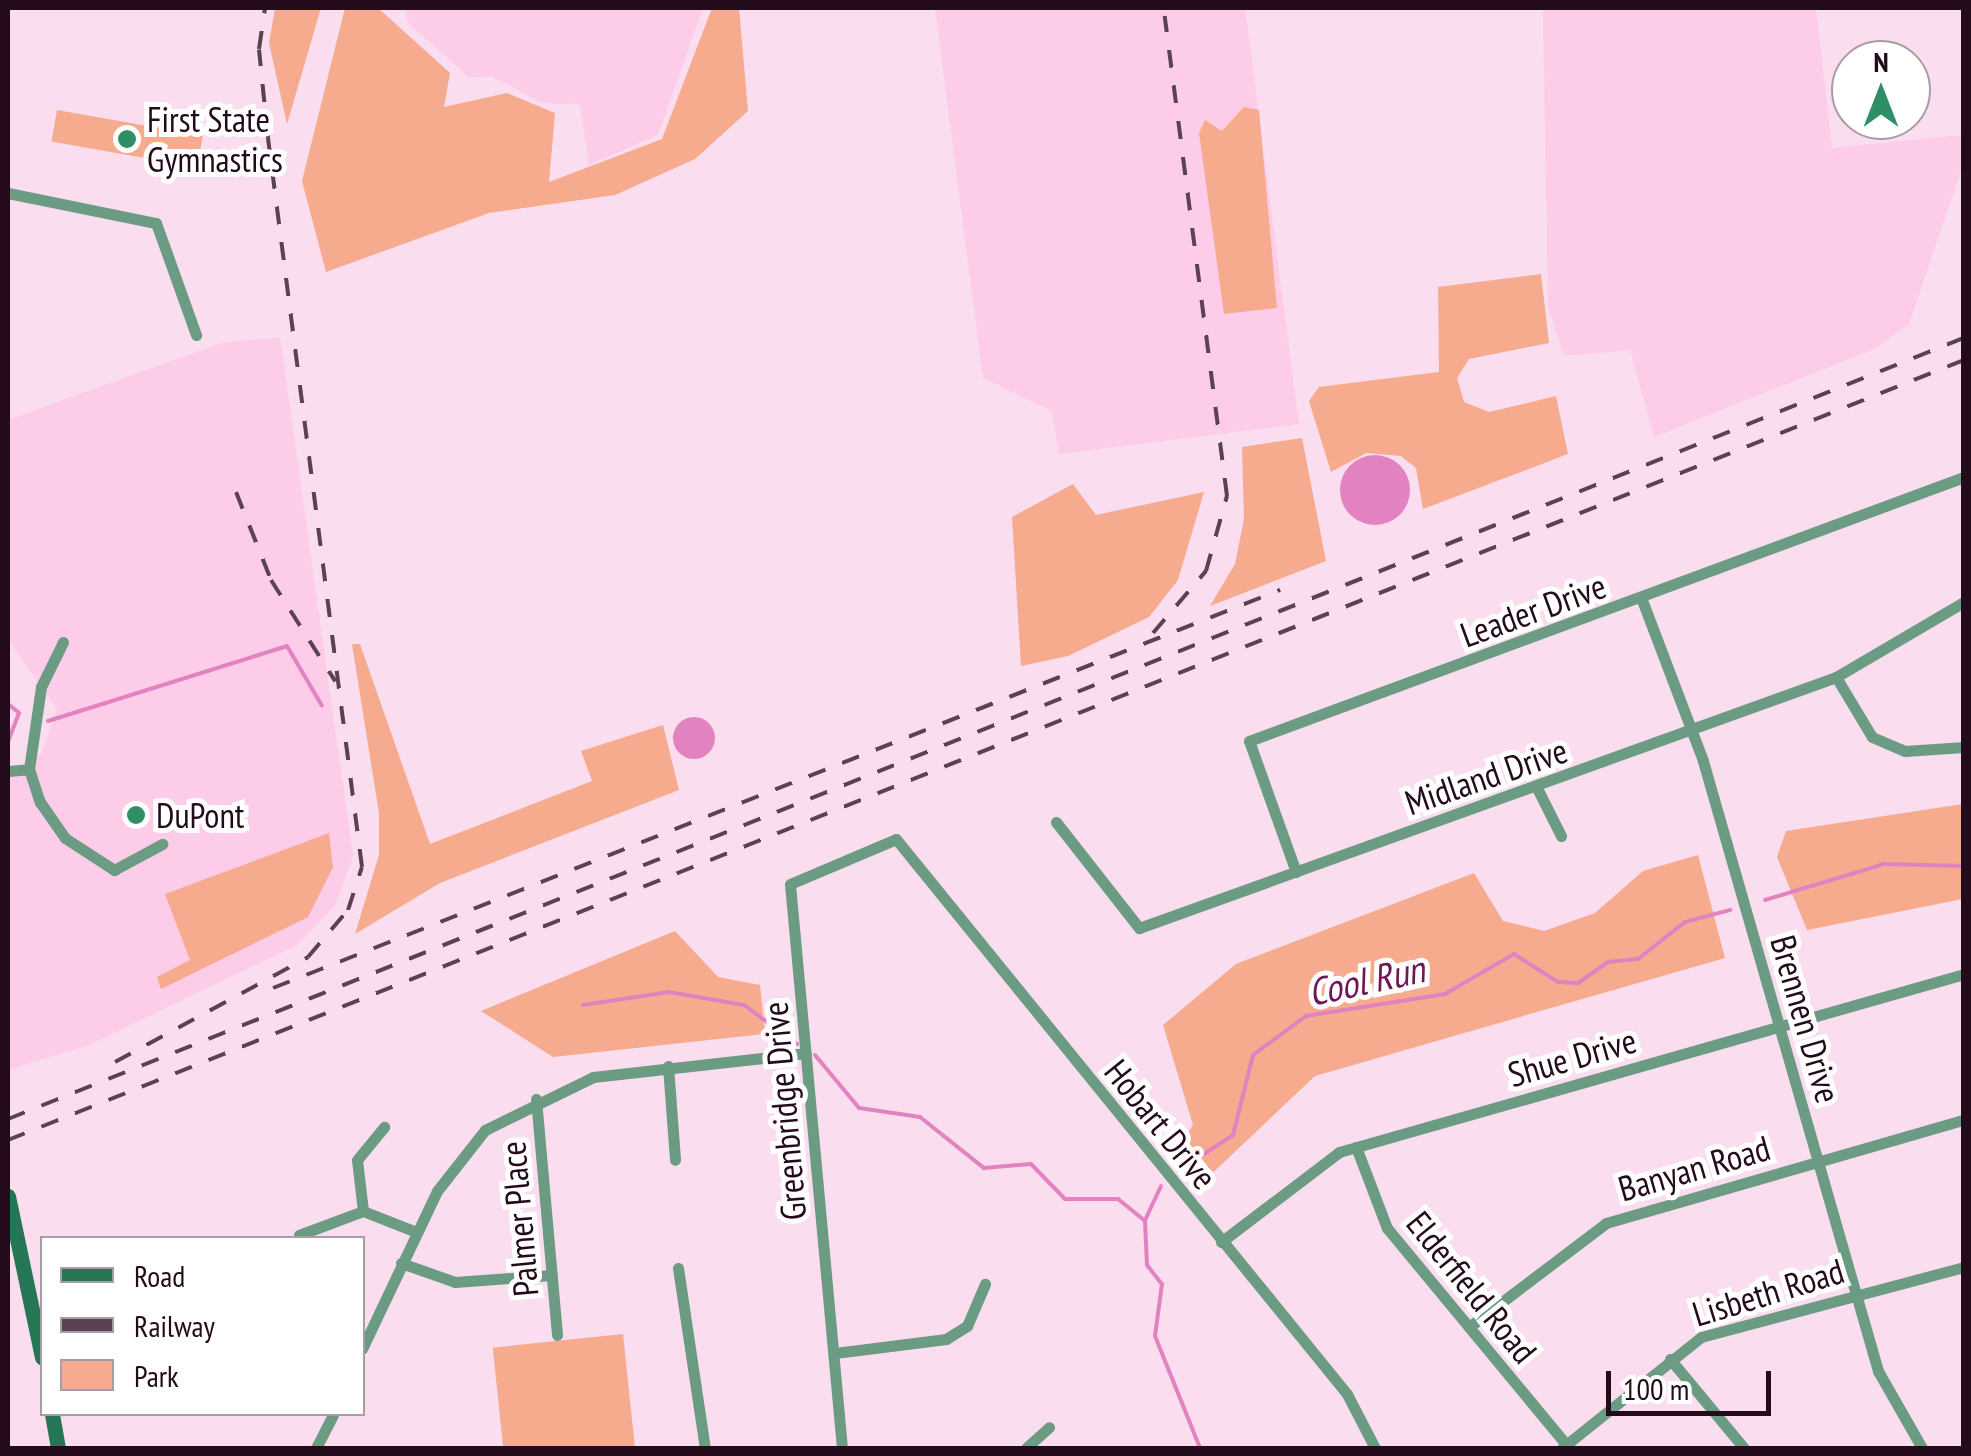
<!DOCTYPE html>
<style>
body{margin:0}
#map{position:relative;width:1971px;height:1456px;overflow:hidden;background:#faddee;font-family:"PT Sans Narrow",sans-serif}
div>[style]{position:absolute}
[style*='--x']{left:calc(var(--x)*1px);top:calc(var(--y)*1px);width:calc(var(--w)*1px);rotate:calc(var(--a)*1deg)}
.built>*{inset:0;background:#fccce8}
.green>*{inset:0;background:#f6ab8e;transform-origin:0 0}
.water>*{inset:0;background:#e382c0}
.round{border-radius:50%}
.stream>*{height:4px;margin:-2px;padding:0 2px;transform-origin:2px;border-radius:2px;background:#e382c0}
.street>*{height:11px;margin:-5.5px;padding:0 5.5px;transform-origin:5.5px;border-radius:5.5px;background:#6b9b83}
.secondary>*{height:15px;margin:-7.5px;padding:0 7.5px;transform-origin:7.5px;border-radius:7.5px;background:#247655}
.rail>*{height:4px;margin-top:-2px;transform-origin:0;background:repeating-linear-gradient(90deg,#5b4252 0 18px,transparent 0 36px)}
.dots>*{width:28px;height:28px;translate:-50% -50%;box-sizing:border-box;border:5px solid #fff;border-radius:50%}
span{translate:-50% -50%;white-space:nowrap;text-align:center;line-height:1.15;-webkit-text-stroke:10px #fff;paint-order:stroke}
.poi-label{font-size:35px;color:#230b1b}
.left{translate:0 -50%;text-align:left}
.street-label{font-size:35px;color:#230b1b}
.water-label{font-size:38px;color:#6d1754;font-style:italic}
.frame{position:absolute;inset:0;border:10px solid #230b1b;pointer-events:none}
.legend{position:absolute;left:40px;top:1236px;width:325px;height:180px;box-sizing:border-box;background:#fff;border:2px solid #a79da4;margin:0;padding:12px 18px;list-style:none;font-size:30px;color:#230b1b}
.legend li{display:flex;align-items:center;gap:20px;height:50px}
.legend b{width:50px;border:2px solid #a79da4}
.north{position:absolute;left:1831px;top:40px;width:100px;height:100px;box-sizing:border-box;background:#fff;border:2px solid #a79da4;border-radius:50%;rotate:0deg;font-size:28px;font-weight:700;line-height:40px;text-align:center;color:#230b1b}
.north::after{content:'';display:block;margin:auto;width:35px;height:45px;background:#2e8e66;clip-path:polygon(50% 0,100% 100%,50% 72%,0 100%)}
.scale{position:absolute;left:1606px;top:1371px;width:165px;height:45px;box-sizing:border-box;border:5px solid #230b1b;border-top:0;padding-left:12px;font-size:30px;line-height:35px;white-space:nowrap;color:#230b1b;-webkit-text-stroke:8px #fff;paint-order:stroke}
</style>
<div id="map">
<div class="built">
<i style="clip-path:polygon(405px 8px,703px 8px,658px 135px,589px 165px,580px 104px,542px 103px,491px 76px,470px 78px,408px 23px)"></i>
<i style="clip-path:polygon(935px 8px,1245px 8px,1299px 424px,1059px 454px,1052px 411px,983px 378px)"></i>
<i style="clip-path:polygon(1543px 8px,1816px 8px,1832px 148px,1963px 135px,1963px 165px,1909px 324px,1874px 349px,1654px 437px,1630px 350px,1564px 356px,1548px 307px)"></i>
<i style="clip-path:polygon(280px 337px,353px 856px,335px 906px,297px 945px,89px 1045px,8px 1070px,8px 773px,42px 753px,57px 709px,8px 639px,8px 420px,221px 343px)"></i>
</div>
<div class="green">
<i style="clip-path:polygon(275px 8px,321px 8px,287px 124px,269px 43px)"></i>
<i style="clip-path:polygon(345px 8px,378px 8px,450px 73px,444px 107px,507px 93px,555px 113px,549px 182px,662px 139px,712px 8px,739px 8px,748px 111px,695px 159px,615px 195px,489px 213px,326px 272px,302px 181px)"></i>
<i style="clip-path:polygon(1244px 107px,1259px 110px,1277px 308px,1224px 314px,1199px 133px,1205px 120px,1222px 131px)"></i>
<i style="left:57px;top:110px;width:148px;height:32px;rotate:10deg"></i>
<i style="clip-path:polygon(1541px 274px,1549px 343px,1469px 359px,1457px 378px,1464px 402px,1489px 412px,1556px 396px,1568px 454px,1423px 509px,1416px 468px,1401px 456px,1366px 453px,1331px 472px,1309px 401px,1319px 387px,1439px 372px,1438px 287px)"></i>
<i style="clip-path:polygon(1302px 438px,1326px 561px,1210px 606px,1235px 564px,1244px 519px,1242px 447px)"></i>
<i style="clip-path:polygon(1073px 484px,1096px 515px,1204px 492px,1178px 580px,1149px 617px,1068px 656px,1021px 666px,1012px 517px)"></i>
<i style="clip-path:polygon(352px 644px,360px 644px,430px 844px,592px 781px,581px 751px,663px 725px,679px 790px,440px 883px,355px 934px,379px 855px,379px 813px)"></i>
<i style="clip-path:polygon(1963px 804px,1963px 899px,1807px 930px,1777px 857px,1786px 831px)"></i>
<i style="clip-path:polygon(329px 833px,333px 867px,308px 917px,161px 989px,157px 977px,190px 960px,165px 894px)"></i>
<i style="clip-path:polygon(1698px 855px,1725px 958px,1315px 1076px,1204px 1181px,1176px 1150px,1193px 1125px,1163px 1025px,1236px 964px,1474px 873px,1503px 921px,1544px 931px,1595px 913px,1643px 871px)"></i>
<i style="clip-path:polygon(675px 931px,718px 977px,760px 985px,765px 1034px,553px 1057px,481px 1011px)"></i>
<i style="left:623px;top:1334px;width:115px;height:131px;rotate:84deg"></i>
</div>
<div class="water">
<i class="round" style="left:1340px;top:455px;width:70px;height:70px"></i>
<i class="round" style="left:673px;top:717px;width:42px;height:42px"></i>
</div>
<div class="stream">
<i style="--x:8;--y:704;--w:14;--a:39"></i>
<i style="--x:19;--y:713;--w:30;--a:111"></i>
<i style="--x:48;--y:721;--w:250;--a:-17.4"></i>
<i style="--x:287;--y:646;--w:69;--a:59.7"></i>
<i style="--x:1765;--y:900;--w:124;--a:-16.8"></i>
<i style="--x:1884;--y:864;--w:80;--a:1.4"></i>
<i style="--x:583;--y:1005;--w:87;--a:-8.6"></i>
<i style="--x:669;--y:992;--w:76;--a:9.8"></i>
<i style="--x:744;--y:1005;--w:66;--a:36.3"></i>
<i style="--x:815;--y:1055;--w:69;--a:50.3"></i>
<i style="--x:859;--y:1108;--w:62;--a:8.4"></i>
<i style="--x:920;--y:1117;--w:82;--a:38.6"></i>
<i style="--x:984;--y:1168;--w:47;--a:-4.9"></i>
<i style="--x:1031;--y:1164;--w:49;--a:45.8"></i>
<i style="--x:1065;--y:1199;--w:53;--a:0"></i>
<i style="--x:1118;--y:1199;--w:35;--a:39"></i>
<i style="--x:1178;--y:1171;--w:66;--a:-33.2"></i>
<i style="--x:1233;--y:1135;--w:82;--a:-76"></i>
<i style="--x:1253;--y:1055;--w:66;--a:-36.3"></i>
<i style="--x:1306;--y:1016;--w:141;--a:-9"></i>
<i style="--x:1445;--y:994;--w:80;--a:-30.1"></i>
<i style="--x:1514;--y:954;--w:52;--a:32.5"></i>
<i style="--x:1558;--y:982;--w:20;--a:3"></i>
<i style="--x:1578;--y:983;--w:37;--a:-35"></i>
<i style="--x:1608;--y:962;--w:30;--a:-6"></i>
<i style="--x:1638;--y:959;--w:60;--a:-38.2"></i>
<i style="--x:1685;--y:922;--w:47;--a:-14.9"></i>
<i style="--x:1161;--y:1186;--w:38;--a:115"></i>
<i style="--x:1145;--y:1221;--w:44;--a:87.4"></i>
<i style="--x:1147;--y:1265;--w:24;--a:52"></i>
<i style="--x:1162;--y:1284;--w:52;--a:97.7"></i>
<i style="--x:1155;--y:1336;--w:121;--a:68.1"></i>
</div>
<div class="street">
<i style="--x:8;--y:193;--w:151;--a:11.5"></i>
<i style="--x:156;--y:223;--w:119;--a:70.3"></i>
<i style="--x:1642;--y:600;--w:172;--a:69.2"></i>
<i style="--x:1703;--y:761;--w:635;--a:73.99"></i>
<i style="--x:1878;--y:1371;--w:89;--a:60.3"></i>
<i style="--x:63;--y:642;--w:50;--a:116.1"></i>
<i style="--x:41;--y:687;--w:83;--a:98.3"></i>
<i style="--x:29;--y:769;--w:35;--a:72"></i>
<i style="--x:40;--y:802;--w:44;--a:55.2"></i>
<i style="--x:65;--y:838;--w:59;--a:33.1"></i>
<i style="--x:114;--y:870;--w:55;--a:-28.4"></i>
<i style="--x:1836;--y:677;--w:70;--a:59"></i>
<i style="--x:1872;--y:737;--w:36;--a:23"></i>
<i style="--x:1905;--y:751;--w:59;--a:-3.9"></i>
<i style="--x:8;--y:771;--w:21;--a:-5"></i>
<i style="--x:1536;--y:786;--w:56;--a:63.4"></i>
<i style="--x:1056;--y:822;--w:135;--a:51.9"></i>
<i style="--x:1139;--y:928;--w:741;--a:-19.8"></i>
<i style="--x:1836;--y:677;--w:148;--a:-30.4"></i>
<i style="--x:1296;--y:872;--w:139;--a:-109.7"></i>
<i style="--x:1249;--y:741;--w:762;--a:-20.27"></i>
<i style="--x:668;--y:1066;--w:94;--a:85.7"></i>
<i style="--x:536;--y:1099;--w:237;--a:84.9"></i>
<i style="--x:1356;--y:1147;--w:87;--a:69.1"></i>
<i style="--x:1387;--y:1228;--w:286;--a:50.4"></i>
<i style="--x:363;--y:1211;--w:51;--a:-96.7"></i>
<i style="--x:357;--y:1160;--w:43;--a:-50.7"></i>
<i style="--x:299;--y:1235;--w:68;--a:-20.6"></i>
<i style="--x:363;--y:1211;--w:57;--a:21.6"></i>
<i style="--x:1221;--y:1242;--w:148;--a:-37.3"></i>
<i style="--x:1339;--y:1152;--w:650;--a:-15.9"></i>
<i style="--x:401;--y:1263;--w:57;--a:19.4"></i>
<i style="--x:455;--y:1282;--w:97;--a:-4.1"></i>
<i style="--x:678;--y:1268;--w:182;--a:81.5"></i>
<i style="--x:1469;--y:1327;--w:172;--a:-37.2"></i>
<i style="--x:1606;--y:1223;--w:373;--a:-16.1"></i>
<i style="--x:362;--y:1349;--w:175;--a:-64.6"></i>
<i style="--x:437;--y:1191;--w:78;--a:-51.8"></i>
<i style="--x:485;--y:1130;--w:120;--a:-26.1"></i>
<i style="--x:593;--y:1077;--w:214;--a:-6.4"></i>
<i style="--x:835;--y:1353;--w:112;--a:-7.2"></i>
<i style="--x:946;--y:1339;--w:25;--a:-32"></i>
<i style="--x:967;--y:1326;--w:46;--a:-66.8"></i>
<i style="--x:1670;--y:1359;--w:116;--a:50.3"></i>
<i style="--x:316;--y:1448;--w:38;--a:-63"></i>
<i style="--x:842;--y:1448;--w:566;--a:-95.27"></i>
<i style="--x:790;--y:884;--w:115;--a:-23"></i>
<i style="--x:896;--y:839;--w:715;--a:50.9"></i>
<i style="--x:1347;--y:1394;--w:61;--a:62.6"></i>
<i style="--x:1026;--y:1448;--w:31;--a:-42"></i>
<i style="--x:1562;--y:1448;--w:178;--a:-38.6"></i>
<i style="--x:1701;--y:1337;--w:272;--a:-14.9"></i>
</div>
<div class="secondary">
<i style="--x:8;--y:1196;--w:165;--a:78.1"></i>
<i style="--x:52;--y:1414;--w:35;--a:80"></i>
</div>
<div class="rail">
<i style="--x:236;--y:492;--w:95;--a:68.3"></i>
<i style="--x:271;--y:580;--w:120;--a:57.6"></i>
<i style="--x:1153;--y:633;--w:82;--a:-49.5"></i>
<i style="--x:1206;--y:571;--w:78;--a:-74.4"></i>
<i style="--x:1227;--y:496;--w:484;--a:-97.4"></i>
<i style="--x:273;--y:988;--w:1083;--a:-21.57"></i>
<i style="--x:115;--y:1062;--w:220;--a:-28.5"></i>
<i style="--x:308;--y:957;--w:62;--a:-49.6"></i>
<i style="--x:348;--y:910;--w:45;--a:-72"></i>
<i style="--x:362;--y:867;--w:735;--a:-97.35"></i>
<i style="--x:268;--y:138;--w:89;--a:-95.8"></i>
<i style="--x:259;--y:49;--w:41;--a:-81.7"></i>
<i style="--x:8;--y:1119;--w:2106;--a:-21.77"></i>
<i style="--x:8;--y:1140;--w:2106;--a:-21.74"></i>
</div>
<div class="dots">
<i style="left:127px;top:139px;background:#2e8e66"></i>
<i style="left:136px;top:815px;background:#2e8e66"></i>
</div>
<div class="poi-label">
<span class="left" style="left:147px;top:139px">First State<br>Gymnastics</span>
<span class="left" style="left:156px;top:815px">DuPont</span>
</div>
<div class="street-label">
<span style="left:1533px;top:610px;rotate:-20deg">Leader Drive</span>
<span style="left:1486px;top:776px;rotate:-19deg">Midland Drive</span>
<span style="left:1806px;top:1019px;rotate:74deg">Brennen Drive</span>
<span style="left:1572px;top:1057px;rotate:-16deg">Shue Drive</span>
<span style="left:784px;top:1111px;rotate:-95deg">Greenbridge Drive</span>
<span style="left:1161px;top:1124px;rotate:51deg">Hobart Drive</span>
<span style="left:1694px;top:1168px;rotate:-16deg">Banyan Road</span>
<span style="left:519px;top:1219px;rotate:-95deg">Palmer Place</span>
<span style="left:1472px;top:1287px;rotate:51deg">Elderfield Road</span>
<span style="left:1768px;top:1292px;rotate:-17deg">Lisbeth Road</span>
</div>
<div class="water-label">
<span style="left:1366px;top:980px;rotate:-12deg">Cool Run</span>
</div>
<div class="frame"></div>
<ul class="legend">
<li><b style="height:12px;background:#247655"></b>Road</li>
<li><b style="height:12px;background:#5b4252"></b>Railway</li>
<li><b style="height:28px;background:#f6ab8e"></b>Park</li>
</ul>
<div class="north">N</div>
<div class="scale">100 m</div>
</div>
